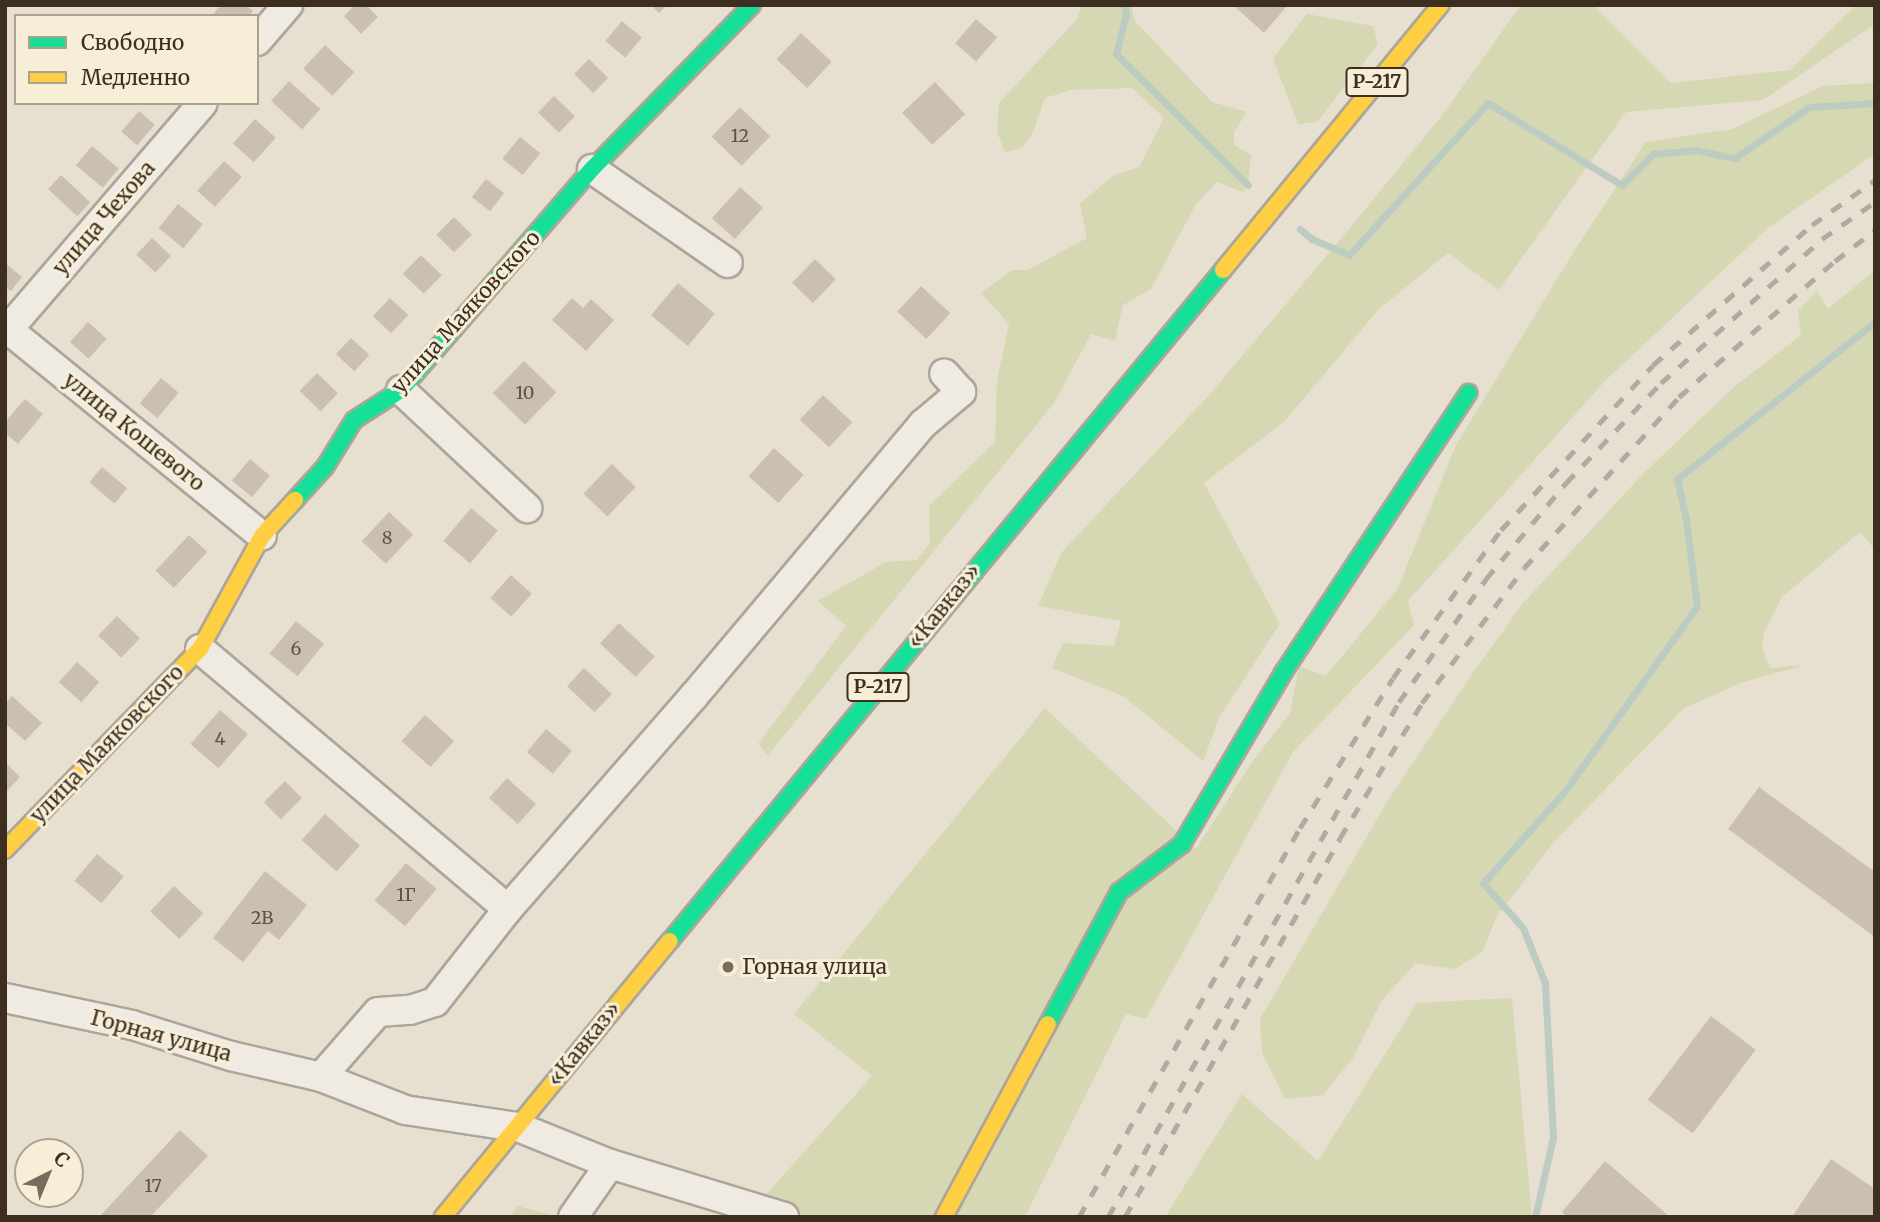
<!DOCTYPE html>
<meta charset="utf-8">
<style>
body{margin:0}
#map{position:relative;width:1880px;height:1222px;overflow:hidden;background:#e7e0d1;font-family:Merriweather,serif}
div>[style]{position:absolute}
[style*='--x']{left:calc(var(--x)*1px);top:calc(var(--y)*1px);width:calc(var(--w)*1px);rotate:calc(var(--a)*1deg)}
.green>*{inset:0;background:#d6d7b3}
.stream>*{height:7px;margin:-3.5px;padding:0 3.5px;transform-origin:3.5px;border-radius:3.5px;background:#bcccc2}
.building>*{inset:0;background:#cbbfb2;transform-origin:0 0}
.roads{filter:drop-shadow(2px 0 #ada599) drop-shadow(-2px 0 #ada599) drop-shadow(0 2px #ada599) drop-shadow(0 -2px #ada599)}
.street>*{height:28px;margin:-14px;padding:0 14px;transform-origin:14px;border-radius:14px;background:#efebe3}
.fast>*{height:16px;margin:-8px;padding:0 8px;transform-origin:8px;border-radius:8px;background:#16e098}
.slow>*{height:16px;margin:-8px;padding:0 8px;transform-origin:8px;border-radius:8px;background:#ffcf43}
.rail>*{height:5px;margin-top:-2.5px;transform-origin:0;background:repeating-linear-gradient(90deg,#afaaa2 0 12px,transparent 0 24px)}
.dots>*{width:19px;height:19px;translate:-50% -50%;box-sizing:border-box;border:4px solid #f7eed8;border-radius:50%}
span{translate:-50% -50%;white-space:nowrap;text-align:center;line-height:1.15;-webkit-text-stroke:6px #f7eed8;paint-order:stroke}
.number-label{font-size:18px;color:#605244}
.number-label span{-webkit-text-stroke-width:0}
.shield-label span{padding:2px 5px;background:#f7eed8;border:2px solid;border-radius:5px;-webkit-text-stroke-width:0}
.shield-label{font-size:19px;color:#3d2e20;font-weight:700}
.street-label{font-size:21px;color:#3d2e20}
.poi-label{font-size:21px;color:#3d2e20}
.left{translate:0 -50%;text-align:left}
.frame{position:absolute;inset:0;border:7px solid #3d2e20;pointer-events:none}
.legend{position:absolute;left:14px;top:14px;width:245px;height:91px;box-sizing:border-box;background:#f7eed8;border:2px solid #ada18e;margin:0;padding:9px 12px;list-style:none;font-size:21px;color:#3d2e20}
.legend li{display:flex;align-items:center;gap:14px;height:35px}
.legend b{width:35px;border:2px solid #ada18e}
.north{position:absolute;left:14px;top:1138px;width:70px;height:70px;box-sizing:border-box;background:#f7eed8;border:2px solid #ada18e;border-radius:50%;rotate:43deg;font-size:19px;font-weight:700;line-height:28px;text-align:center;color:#3d2e20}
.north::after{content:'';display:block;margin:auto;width:24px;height:32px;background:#786c5e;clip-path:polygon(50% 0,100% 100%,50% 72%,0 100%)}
</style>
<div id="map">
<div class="green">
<i style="clip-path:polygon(1082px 5px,1132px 5px,1134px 20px,1212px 102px,1247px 112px,1234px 132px,1234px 145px,1251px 155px,1248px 185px,1243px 192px,1217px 182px,1196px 204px,1151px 289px,1123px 305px,1115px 341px,1091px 334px,1054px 403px,768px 755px,758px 744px,846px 626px,818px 601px,886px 562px,917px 560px,930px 543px,929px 506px,995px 442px,997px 380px,1009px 324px,981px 293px,1012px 270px,1028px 270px,1087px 238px,1080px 203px,1114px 175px,1139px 167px,1164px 118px,1132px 88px,1071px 90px,1045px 98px,1033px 132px,1022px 148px,1005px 152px,997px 132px,999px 103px,1077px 19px)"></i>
<i style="clip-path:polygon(1521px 5px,1593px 5px,1671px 83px,1790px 70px,1856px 5px,1875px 5px,1875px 24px,1763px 100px,1626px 112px,1499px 290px,1448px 253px,1379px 309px,1284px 422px,1204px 483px,1280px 624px,1220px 716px,1203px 761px,1123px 696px,1052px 668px,1063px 643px,1114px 646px,1121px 621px,1038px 606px,1061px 553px,1210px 394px,1350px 228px,1443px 114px)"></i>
<i style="clip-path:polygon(1307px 14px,1373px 26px,1378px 44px,1317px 122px,1298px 124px,1273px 58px)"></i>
<i style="clip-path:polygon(1875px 83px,1875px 154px,1768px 228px,1605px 381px,1408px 601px,1414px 625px,1293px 752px,1146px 1019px,1126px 1014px,1025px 1217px,746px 1217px,872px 1076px,794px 1014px,1045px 708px,1196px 849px,1252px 762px,1290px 713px,1299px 666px,1326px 676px,1398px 588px,1456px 445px,1576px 248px,1646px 142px,1732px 129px,1823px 86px)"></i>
<i style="clip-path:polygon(1875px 270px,1875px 550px,1860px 532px,1782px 597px,1764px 632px,1762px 648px,1770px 668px,1805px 665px,1743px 682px,1684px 708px,1553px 843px,1497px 916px,1482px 952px,1455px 969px,1416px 963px,1382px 1000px,1353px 1058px,1323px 1095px,1285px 1099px,1262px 1053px,1260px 1019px,1387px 802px,1468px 680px,1523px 603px,1643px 474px,1735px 386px,1801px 335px,1798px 311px,1817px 291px,1828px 309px)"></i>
<i style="clip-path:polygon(1512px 998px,1532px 1217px,1165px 1217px,1242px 1094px,1318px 1161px,1417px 1003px)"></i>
<i style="clip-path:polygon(518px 1206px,558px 1217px,509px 1217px)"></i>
</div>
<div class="stream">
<i style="--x:1124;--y:5;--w:9;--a:77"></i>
<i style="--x:1126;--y:14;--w:41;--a:104"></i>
<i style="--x:1116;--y:54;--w:186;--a:44.8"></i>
<i style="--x:1300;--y:229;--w:16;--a:40"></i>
<i style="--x:1312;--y:239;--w:40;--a:23.4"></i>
<i style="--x:1349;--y:255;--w:206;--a:-47.6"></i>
<i style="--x:1488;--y:103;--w:157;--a:31.5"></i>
<i style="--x:1622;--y:185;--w:44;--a:-45"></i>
<i style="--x:1653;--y:154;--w:43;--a:-5.3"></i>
<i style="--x:1696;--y:150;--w:40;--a:12"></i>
<i style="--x:1735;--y:158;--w:90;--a:-34.6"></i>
<i style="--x:1809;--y:107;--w:66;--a:-3.5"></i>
<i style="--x:1535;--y:1217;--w:82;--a:-77.3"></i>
<i style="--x:1553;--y:1137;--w:154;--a:-93"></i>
<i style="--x:1545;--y:983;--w:59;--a:-111.8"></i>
<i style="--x:1523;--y:928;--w:60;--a:-131.6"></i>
<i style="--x:1483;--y:883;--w:123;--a:-48.3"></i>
<i style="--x:1565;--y:791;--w:227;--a:-54.5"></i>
<i style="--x:1697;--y:606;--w:87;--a:-97.3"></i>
<i style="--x:1686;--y:520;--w:42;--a:-102.4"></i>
<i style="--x:1677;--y:479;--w:253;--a:-38.4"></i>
</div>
<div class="building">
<i style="clip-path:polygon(221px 5px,246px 5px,253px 11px,249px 16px,217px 16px,214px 13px)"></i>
<i style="clip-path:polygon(355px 5px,366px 5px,378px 17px,361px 34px,344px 16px)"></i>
<i style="clip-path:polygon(651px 5px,667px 5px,659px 13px)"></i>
<i style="clip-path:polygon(1233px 5px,1284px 5px,1286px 7px,1264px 33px)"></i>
<i style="left:976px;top:19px;width:28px;height:32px;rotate:41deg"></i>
<i style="left:622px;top:21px;width:26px;height:26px;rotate:40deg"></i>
<i style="left:801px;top:33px;width:42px;height:36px;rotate:43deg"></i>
<i style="left:325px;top:45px;width:40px;height:32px;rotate:43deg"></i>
<i style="left:589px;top:59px;width:27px;height:21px;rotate:45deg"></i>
<i style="left:289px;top:81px;width:42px;height:27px;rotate:42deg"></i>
<i style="left:935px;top:82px;width:44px;height:45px;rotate:47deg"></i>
<i style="left:554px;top:96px;width:29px;height:23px;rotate:44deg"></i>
<i style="left:740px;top:107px;width:42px;height:41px;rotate:44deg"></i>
<i style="left:139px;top:111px;width:21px;height:27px;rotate:41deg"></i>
<i style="left:255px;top:119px;width:28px;height:33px;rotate:42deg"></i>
<i style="left:520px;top:137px;width:26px;height:28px;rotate:39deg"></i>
<i style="left:92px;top:146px;width:35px;height:25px;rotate:40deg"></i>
<i style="left:224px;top:161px;width:24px;height:40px;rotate:42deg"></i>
<i style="left:61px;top:175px;width:40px;height:19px;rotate:43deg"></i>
<i style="left:486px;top:179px;width:23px;height:23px;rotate:38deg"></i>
<i style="left:740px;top:187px;width:31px;height:42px;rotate:42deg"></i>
<i style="left:178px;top:204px;width:32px;height:31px;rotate:39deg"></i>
<i style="left:454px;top:217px;width:25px;height:25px;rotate:45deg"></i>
<i style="left:152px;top:238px;width:26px;height:23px;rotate:43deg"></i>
<i style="left:421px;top:255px;width:29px;height:26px;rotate:44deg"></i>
<i style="left:815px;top:259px;width:29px;height:33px;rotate:44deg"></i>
<i style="clip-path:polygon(5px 263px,22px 277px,11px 291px,5px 287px)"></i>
<i style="left:678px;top:283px;width:48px;height:42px;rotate:40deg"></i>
<i style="left:921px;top:286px;width:40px;height:35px;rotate:43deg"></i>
<i style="left:390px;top:298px;width:25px;height:25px;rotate:43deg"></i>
<i style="clip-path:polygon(572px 298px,583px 308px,591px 299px,614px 320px,586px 351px,552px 320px)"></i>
<i style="left:88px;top:322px;width:25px;height:27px;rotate:42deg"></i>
<i style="left:351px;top:338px;width:25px;height:22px;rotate:43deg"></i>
<i style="left:524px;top:361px;width:45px;height:45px;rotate:44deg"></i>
<i style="left:317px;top:373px;width:29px;height:25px;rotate:44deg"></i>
<i style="left:161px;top:378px;width:23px;height:33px;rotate:40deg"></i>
<i style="left:823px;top:395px;width:40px;height:34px;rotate:43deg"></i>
<i style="clip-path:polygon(25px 399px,43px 414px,18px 444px,5px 433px,5px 422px)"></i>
<i style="left:774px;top:448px;width:40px;height:38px;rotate:42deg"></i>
<i style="left:250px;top:459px;width:26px;height:28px;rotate:40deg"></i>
<i style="left:612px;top:464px;width:33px;height:41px;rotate:44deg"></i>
<i style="left:102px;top:467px;width:33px;height:20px;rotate:40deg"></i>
<i style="left:471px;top:508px;width:35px;height:43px;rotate:40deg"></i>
<i style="left:389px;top:512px;width:33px;height:40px;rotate:43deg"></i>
<i style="left:189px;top:535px;width:25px;height:49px;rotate:43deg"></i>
<i style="left:511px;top:575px;width:28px;height:31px;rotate:42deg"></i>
<i style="left:117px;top:616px;width:32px;height:27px;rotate:44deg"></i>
<i style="left:296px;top:621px;width:36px;height:42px;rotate:39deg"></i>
<i style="left:619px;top:623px;width:49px;height:28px;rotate:43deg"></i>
<i style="left:77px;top:662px;width:30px;height:27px;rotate:42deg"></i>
<i style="left:584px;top:668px;width:38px;height:25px;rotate:43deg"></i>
<i style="clip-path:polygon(12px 696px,42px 723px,25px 741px,5px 723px,5px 704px)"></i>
<i style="left:220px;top:710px;width:37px;height:45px;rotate:41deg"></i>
<i style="left:425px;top:715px;width:39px;height:35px;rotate:42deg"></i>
<i style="left:546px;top:729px;width:34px;height:30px;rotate:40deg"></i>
<i style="clip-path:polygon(5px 762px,20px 777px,5px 793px)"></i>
<i style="left:507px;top:778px;width:39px;height:27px;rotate:42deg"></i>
<i style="left:285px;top:781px;width:24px;height:30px;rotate:45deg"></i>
<i style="clip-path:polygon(1759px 787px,1875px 872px,1875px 937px,1728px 829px)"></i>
<i style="left:325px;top:814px;width:47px;height:35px;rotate:42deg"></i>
<i style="left:97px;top:854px;width:35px;height:35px;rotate:40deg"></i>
<i style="left:406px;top:863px;width:40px;height:49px;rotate:40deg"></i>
<i style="clip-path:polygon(265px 871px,307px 905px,279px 940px,268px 931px,243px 962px,213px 938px)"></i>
<i style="left:174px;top:886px;width:40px;height:35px;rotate:43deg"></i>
<i style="left:1711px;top:1016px;width:56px;height:105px;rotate:37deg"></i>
<i style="clip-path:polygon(180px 1130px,208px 1156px,150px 1217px,99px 1217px)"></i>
<i style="clip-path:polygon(1831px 1159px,1875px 1189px,1875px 1217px,1792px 1217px)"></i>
<i style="clip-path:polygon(1605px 1161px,1670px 1217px,1567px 1217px,1562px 1212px)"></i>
</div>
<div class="roads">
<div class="street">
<i style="--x:257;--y:41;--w:48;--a:-49.3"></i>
<i style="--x:592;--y:169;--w:165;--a:34.7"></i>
<i style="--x:5;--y:327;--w:331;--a:39.1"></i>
<i style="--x:5;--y:333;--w:303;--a:-49.3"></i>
<i style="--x:401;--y:390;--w:173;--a:43.1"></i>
<i style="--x:200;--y:649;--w:403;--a:40.2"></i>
<i style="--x:5;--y:998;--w:130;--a:12"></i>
<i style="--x:132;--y:1025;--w:104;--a:17.4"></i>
<i style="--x:231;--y:1056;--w:92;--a:13.1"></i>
<i style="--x:321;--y:1077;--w:90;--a:21.4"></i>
<i style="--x:405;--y:1110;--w:114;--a:8.6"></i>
<i style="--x:518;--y:1127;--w:99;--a:21.9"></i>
<i style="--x:610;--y:1164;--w:182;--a:16.9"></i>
<i style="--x:321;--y:1077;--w:86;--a:-48.8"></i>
<i style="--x:378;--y:1012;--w:32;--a:-4"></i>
<i style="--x:410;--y:1010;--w:26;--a:-18"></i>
<i style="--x:435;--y:1002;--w:118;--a:-51.9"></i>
<i style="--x:508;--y:909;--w:281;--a:-48.9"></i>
<i style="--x:693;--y:697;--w:357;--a:-49.9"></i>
<i style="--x:923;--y:424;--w:50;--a:-40.1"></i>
<i style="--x:961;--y:392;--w:25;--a:-132"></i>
<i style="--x:573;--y:1217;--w:65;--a:-55.1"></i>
</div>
<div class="fast">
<i style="--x:295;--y:500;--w:45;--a:-47.7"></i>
<i style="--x:325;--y:467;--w:55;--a:-58.3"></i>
<i style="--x:354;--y:420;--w:56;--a:-32.6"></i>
<i style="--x:401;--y:390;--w:292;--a:-49.2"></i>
<i style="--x:592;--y:169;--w:229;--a:-45.7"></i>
<i style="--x:670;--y:941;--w:870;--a:-50.51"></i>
<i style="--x:1048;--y:1024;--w:150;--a:-61.7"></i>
<i style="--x:1119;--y:892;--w:79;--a:-37.3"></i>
<i style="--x:1182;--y:844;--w:199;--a:-59.4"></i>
<i style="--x:1283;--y:673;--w:336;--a:-56.5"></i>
</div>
<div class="slow">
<i style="--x:1223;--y:270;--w:343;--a:-50.6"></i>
<i style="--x:5;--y:850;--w:280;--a:-45.9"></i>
<i style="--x:200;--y:649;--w:129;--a:-61.2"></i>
<i style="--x:262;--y:536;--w:49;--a:-47.5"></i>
<i style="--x:443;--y:1217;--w:357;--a:-50.6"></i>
<i style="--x:944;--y:1217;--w:219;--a:-61.7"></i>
</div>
</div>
<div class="rail">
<i style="--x:1079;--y:1217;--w:447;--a:-60.4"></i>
<i style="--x:1300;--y:828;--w:176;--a:-58.2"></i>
<i style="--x:1393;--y:678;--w:183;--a:-53.9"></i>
<i style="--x:1501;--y:530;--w:224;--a:-47.3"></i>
<i style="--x:1653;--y:365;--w:212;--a:-41.4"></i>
<i style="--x:1812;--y:225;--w:77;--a:-35.5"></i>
<i style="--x:1108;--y:1217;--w:592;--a:-60.53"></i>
<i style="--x:1399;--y:702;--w:151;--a:-54.7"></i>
<i style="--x:1486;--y:579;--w:125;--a:-50.2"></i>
<i style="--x:1566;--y:483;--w:138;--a:-46.5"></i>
<i style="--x:1661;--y:383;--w:216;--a:-41.8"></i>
<i style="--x:1822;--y:239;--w:65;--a:-34.9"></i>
<i style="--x:1125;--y:1217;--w:436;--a:-60.4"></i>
<i style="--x:1340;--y:838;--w:158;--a:-58.7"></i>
<i style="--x:1422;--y:703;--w:169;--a:-52.9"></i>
<i style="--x:1524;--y:568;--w:231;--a:-47.8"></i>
<i style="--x:1679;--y:397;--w:207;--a:-41.1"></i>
<i style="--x:1835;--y:261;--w:51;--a:-37.8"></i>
</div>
<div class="dots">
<i style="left:728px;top:967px;background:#786c5e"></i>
</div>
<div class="number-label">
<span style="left:740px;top:136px">12</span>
<span style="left:525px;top:393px">10</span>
<span style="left:387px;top:538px">8</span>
<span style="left:296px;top:649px">6</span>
<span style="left:220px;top:739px">4</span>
<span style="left:406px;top:895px">1Г</span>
<span style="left:262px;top:918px">2В</span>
<span style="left:153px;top:1186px">17</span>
</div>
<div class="shield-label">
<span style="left:1377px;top:82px">Р-217</span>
<span style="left:878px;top:687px">Р-217</span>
</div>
<div class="street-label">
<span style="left:104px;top:218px;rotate:-49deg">улица Чехова</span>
<span style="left:466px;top:312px;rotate:-48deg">улица Маяковского</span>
<span style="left:134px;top:432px;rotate:39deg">улица Кошевого</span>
<span style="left:944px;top:606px;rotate:-51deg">«Кавказ»</span>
<span style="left:107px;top:744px;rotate:-46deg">улица Маяковского</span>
<span style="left:161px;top:1036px;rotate:15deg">Горная улица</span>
<span style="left:584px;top:1044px;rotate:-51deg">«Кавказ»</span>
</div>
<div class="poi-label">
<span class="left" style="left:742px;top:967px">Горная улица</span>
</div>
<div class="frame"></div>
<ul class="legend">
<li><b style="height:9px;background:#16e098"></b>Свободно</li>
<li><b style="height:9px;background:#ffcf43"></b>Медленно</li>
</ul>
<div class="north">С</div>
</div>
